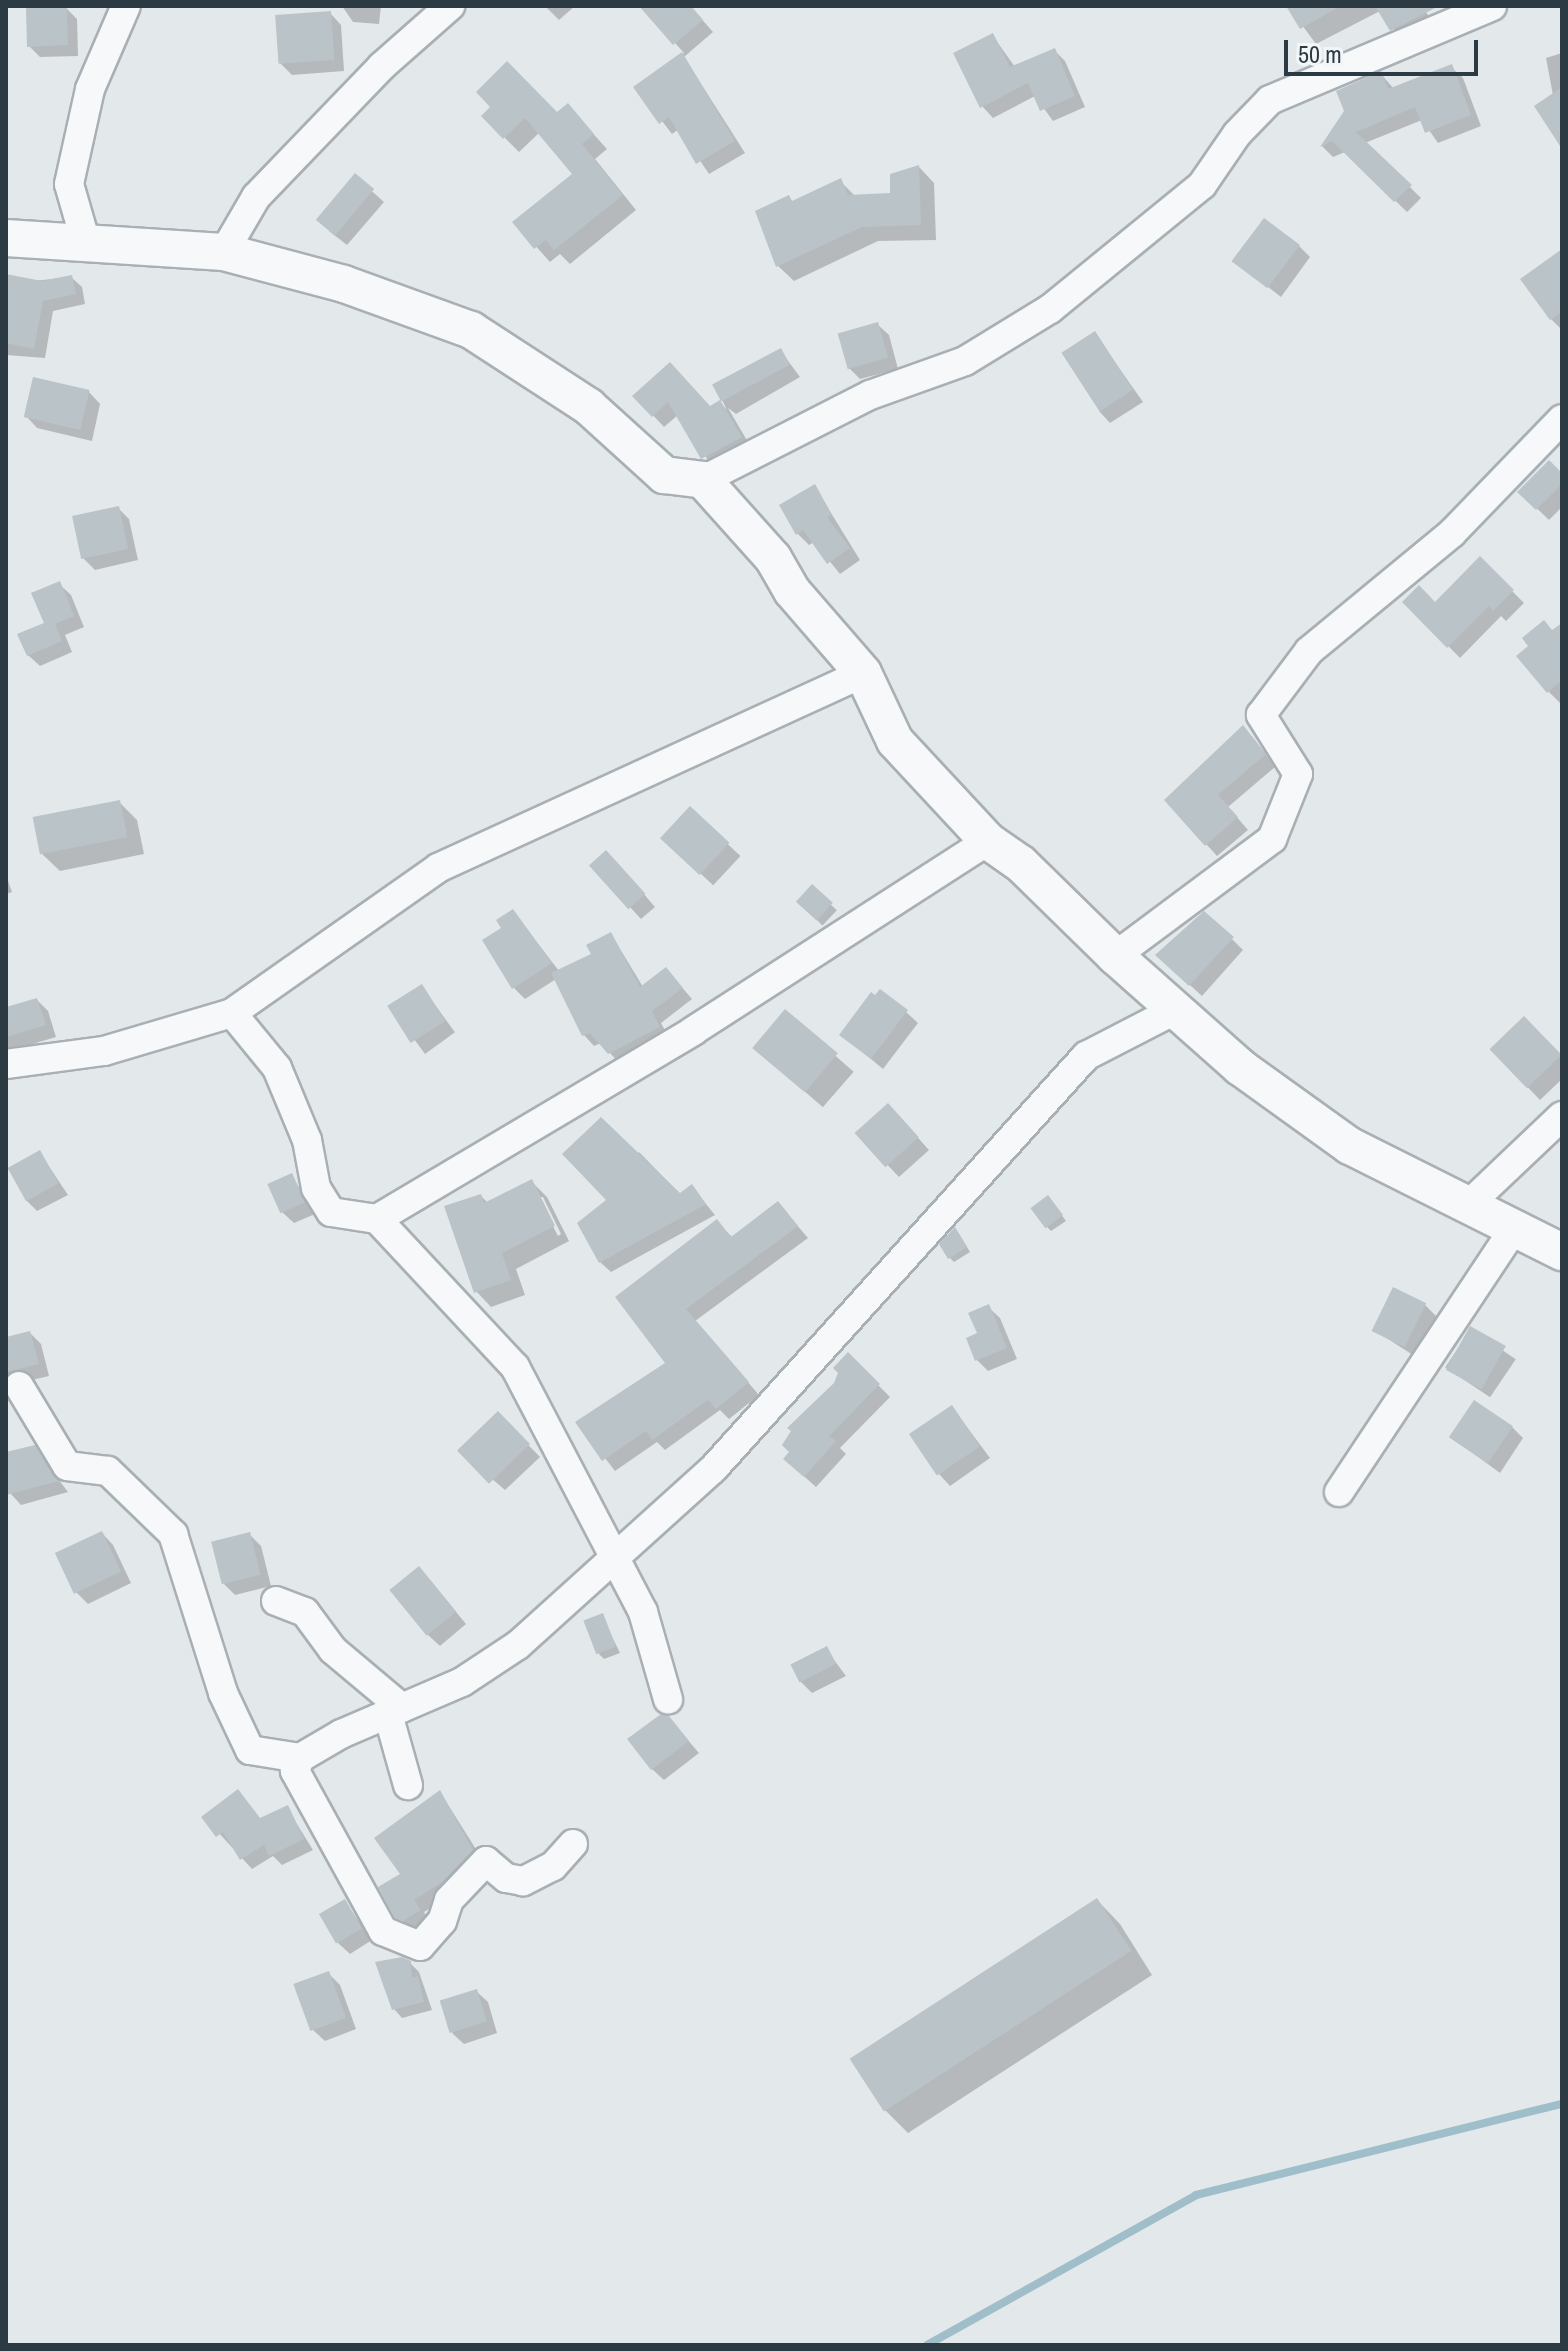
<!DOCTYPE html>
<style>
body{margin:0}
#map{position:relative;width:1568px;height:2351px;overflow:hidden;background:#e3e8eb;font-family:"Archivo Narrow",sans-serif}
div>[style]{position:absolute}
[style*='--x']{left:calc(var(--x)*1px);top:calc(var(--y)*1px);width:calc(var(--w)*1px);rotate:calc(var(--a)*1deg)}
.shadow>*{inset:0;background:#0003;transform-origin:0 0}
.stream>*{height:8px;margin:-4px;padding:0 4px;transform-origin:4px;border-radius:4px;background:#9fbeca}
.building>*{inset:0;background:#bac3c8;transform-origin:0 0}
.roads{filter:drop-shadow(2px 0 #a8b0b5) drop-shadow(-2px 0 #a8b0b5) drop-shadow(0 2px #a8b0b5) drop-shadow(0 -2px #a8b0b5)}
.minor>*{height:28px;margin:-14px;padding:0 14px;transform-origin:14px;border-radius:14px;background:#f6f8f9}
.tertiary>*{height:36px;margin:-18px;padding:0 18px;transform-origin:18px;border-radius:18px;background:#f6f8f9}
span{translate:-50% -50%;white-space:nowrap;text-align:center;line-height:1.15;-webkit-text-stroke:8px #f3f6f8;paint-order:stroke}
.frame{position:absolute;inset:0;border:8px solid #2b3a43;pointer-events:none}
.scale{position:absolute;left:1284px;top:40px;width:194px;height:36px;box-sizing:border-box;border:4px solid #2b3a43;border-top:0;padding-left:10px;font-size:24px;line-height:28px;white-space:nowrap;color:#2b3a43;-webkit-text-stroke:6px #f3f6f8;paint-order:stroke}
</style>
<div id="map">
<div class="shadow">
<i style="clip-path:polygon(342px 6px,381px 6px,379px 24px,353px 22px)"></i>
<i style="clip-path:polygon(545px 6px,575px 6px,559px 20px)"></i>
<i style="clip-path:polygon(642px 6px,690px 6px,713px 32px,684px 57px,745px 153px,709px 174px,679px 129px,672px 134px,636px 87px,684px 53px)"></i>
<i style="clip-path:polygon(1288px 6px,1422px 6px,1438px 30px,1406px 45px,1380px 11px,1316px 44px)"></i>
<i style="clip-path:polygon(66px 8px,77px 19px,78px 56px,40px 57px,29px 46px)"></i>
<i style="clip-path:polygon(330px 13px,341px 25px,344px 71px,292px 75px,280px 63px)"></i>
<i style="clip-path:polygon(993px 36px,1015px 67px,1054px 50px,1065px 61px,1085px 107px,1053px 121px,1035px 96px,993px 118px,982px 106px)"></i>
<i style="clip-path:polygon(1562px 53px,1562px 143px,1546px 58px)"></i>
<i style="clip-path:polygon(1451px 67px,1463px 78px,1481px 126px,1438px 143px,1422px 120px,1365px 143px,1421px 198px,1407px 212px,1345px 152px,1333px 157px,1322px 146px,1381px 74px,1394px 89px)"></i>
<i style="clip-path:polygon(568px 106px,607px 149px,595px 159px,636px 210px,570px 264px,560px 254px,550px 262px,515px 223px,575px 174px,540px 132px,519px 152px,483px 116px,557px 115px)"></i>
<i style="clip-path:polygon(919px 167px,934px 183px,936px 240px,878px 241px,794px 281px,778px 266px,793px 203px,840px 181px,856px 197px,892px 195px)"></i>
<i style="clip-path:polygon(355px 176px,384px 202px,347px 245px,329px 231px)"></i>
<i style="clip-path:polygon(1299px 246px,1310px 257px,1281px 297px,1235px 261px)"></i>
<i style="clip-path:polygon(1562px 251px,1562px 330px,1551px 319px)"></i>
<i style="clip-path:polygon(6px 276px,33px 281px,71px 277px,82px 287px,85px 304px,53px 311px,45px 358px,6px 355px)"></i>
<i style="clip-path:polygon(877px 324px,889px 335px,898px 369px,860px 379px,849px 368px)"></i>
<i style="clip-path:polygon(1095px 334px,1143px 402px,1110px 423px,1099px 411px)"></i>
<i style="clip-path:polygon(780px 350px,800px 377px,736px 414px,728px 408px,752px 449px,714px 469px,678px 415px,664px 427px,635px 396px,710px 408px,720px 402px,727px 410px,716px 388px)"></i>
<i style="clip-path:polygon(89px 392px,100px 404px,92px 441px,37px 428px,26px 416px)"></i>
<i style="clip-path:polygon(1562px 476px,1562px 507px,1549px 520px,1520px 492px)"></i>
<i style="clip-path:polygon(815px 487px,860px 560px,840px 574px,814px 542px,809px 545px,797px 533px)"></i>
<i style="clip-path:polygon(118px 508px,129px 519px,138px 560px,95px 570px,83px 558px)"></i>
<i style="clip-path:polygon(1480px 559px,1524px 603px,1506px 621px,1501px 616px,1460px 658px,1405px 602px,1435px 604px)"></i>
<i style="clip-path:polygon(59px 584px,71px 595px,84px 627px,65px 635px,72px 652px,40px 666px,28px 655px,46px 624px)"></i>
<i style="clip-path:polygon(1562px 626px,1562px 705px,1548px 691px,1553px 632px)"></i>
<i style="clip-path:polygon(1254px 739px,1275px 767px,1228px 807px,1248px 830px,1217px 856px,1167px 801px)"></i>
<i style="clip-path:polygon(119px 802px,137px 820px,144px 854px,60px 871px,42px 854px)"></i>
<i style="left:690px;top:809px;width:69px;height:40px;rotate:43deg"></i>
<i style="clip-path:polygon(618px 864px,655px 907px,641px 919px,592px 866px)"></i>
<i style="clip-path:polygon(6px 875px,12px 892px,6px 894px)"></i>
<i style="left:812px;top:887px;width:34px;height:21px;rotate:43deg"></i>
<i style="clip-path:polygon(513px 911px,559px 971px,594px 955px,611px 934px,643px 987px,666px 969px,692px 999px,661px 1023px,669px 1038px,620px 1064px,601px 1043px,594px 1046px,584px 1035px,556px 979px,525px 999px,514px 988px,503px 928px)"></i>
<i style="clip-path:polygon(1232px 939px,1243px 950px,1202px 996px,1169px 966px)"></i>
<i style="left:422px;top:987px;width:56px;height:37px;rotate:54deg"></i>
<i style="clip-path:polygon(37px 1000px,48px 1011px,56px 1037px,6px 1052px,6px 1009px)"></i>
<i style="left:785px;top:1012px;width:91px;height:47px;rotate:41deg"></i>
<i style="clip-path:polygon(906px 1012px,918px 1023px,883px 1069px,842px 1035px)"></i>
<i style="clip-path:polygon(1524px 1019px,1562px 1058px,1562px 1079px,1540px 1100px,1491px 1049px)"></i>
<i style="clip-path:polygon(899px 1117px,929px 1150px,899px 1177px,858px 1134px)"></i>
<i style="clip-path:polygon(639px 1152px,681px 1195px,692px 1187px,715px 1215px,611px 1272px,600px 1262px,609px 1200px)"></i>
<i style="clip-path:polygon(40px 1153px,68px 1195px,37px 1211px,26px 1200px)"></i>
<i style="clip-path:polygon(292px 1176px,315px 1214px,294px 1223px,282px 1212px)"></i>
<i style="clip-path:polygon(evenodd,532px 1182px,547px 1197px,569px 1241px,516px 1269px,525px 1295px,491px 1307px,476px 1291px,481px 1196px,488px 1203px,532px 1182px,538px 1197px,543px 1197px,561px 1234px,558px 1236px,538px 1197px)"></i>
<i style="clip-path:polygon(1052px 1202px,1066px 1221px,1051px 1231px,1046px 1226px)"></i>
<i style="clip-path:polygon(778px 1203px,808px 1238px,695px 1321px,759px 1395px,729px 1419px,720px 1410px,665px 1450px,657px 1442px,615px 1471px,578px 1423px,668px 1363px,618px 1297px,717px 1222px,733px 1238px)"></i>
<i style="clip-path:polygon(959px 1234px,970px 1252px,954px 1262px,949px 1257px)"></i>
<i style="clip-path:polygon(1425px 1305px,1436px 1316px,1416px 1357px,1374px 1330px)"></i>
<i style="clip-path:polygon(988px 1307px,1000px 1318px,1017px 1359px,988px 1371px,977px 1360px)"></i>
<i style="left:1471px;top:1329px;width:54px;height:46px;rotate:34deg"></i>
<i style="clip-path:polygon(30px 1333px,41px 1344px,49px 1376px,6px 1386px,6px 1339px)"></i>
<i style="clip-path:polygon(848px 1355px,890px 1397px,840px 1448px,846px 1454px,816px 1487px,797px 1470px,794px 1431px,835px 1385px)"></i>
<i style="clip-path:polygon(952px 1407px,990px 1458px,950px 1486px,939px 1474px)"></i>
<i style="clip-path:polygon(498px 1414px,540px 1457px,505px 1490px,471px 1461px)"></i>
<i style="clip-path:polygon(1512px 1427px,1523px 1438px,1500px 1473px,1451px 1437px)"></i>
<i style="clip-path:polygon(34px 1447px,68px 1492px,21px 1505px,10px 1493px,6px 1454px)"></i>
<i style="clip-path:polygon(102px 1533px,113px 1545px,131px 1583px,88px 1604px,76px 1592px)"></i>
<i style="clip-path:polygon(249px 1534px,261px 1546px,271px 1586px,235px 1595px,224px 1584px)"></i>
<i style="clip-path:polygon(430px 1580px,466px 1624px,440px 1646px,428px 1635px)"></i>
<i style="clip-path:polygon(602px 1616px,620px 1653px,604px 1659px,599px 1654px)"></i>
<i style="clip-path:polygon(826px 1649px,846px 1676px,812px 1693px,800px 1681px)"></i>
<i style="clip-path:polygon(668px 1717px,699px 1753px,664px 1780px,652px 1769px)"></i>
<i style="clip-path:polygon(440px 1792px,484px 1862px,454px 1894px,424px 1912px,430px 1922px,415px 1931px,397px 1916px,402px 1875px)"></i>
<i style="clip-path:polygon(287px 1808px,313px 1850px,282px 1865px,273px 1856px,252px 1869px,204px 1817px,261px 1820px)"></i>
<i style="clip-path:polygon(1097px 1900px,1120px 1924px,1152px 1975px,908px 2133px,885px 2110px,852px 2059px)"></i>
<i style="clip-path:polygon(345px 1902px,372px 1940px,350px 1954px,338px 1943px)"></i>
<i style="clip-path:polygon(410px 1963px,419px 1972px,432px 2010px,402px 2018px,394px 2009px)"></i>
<i style="clip-path:polygon(328px 1973px,340px 1985px,356px 2029px,325px 2041px,313px 2030px)"></i>
<i style="clip-path:polygon(476px 1991px,488px 2002px,497px 2033px,464px 2044px,452px 2033px)"></i>
</div>
<div class="stream">
<i style="--x:927;--y:2345;--w:308;--a:-29.1"></i>
<i style="--x:1196;--y:2195;--w:377;--a:-14"></i>
</div>
<div class="building">
<i style="clip-path:polygon(55px 6px,67px 6px,68px 45px,27px 47px,26px 7px)"></i>
<i style="clip-path:polygon(639px 6px,691px 6px,703px 20px,673px 45px)"></i>
<i style="clip-path:polygon(1286px 6px,1341px 6px,1300px 29px)"></i>
<i style="clip-path:polygon(1375px 6px,1439px 6px,1390px 31px)"></i>
<i style="left:331px;top:11px;width:49px;height:56px;rotate:86deg"></i>
<i style="clip-path:polygon(993px 33px,1010px 67px,1055px 48px,1075px 96px,1040px 111px,1028px 83px,980px 108px,953px 53px)"></i>
<i style="clip-path:polygon(682px 52px,735px 141px,696px 164px,669px 117px,659px 124px,633px 87px)"></i>
<i style="clip-path:polygon(507px 61px,557px 112px,568px 103px,594px 134px,582px 144px,623px 195px,554px 250px,546px 240px,534px 249px,512px 222px,572px 174px,525px 118px,503px 139px,481px 116px,490px 107px,476px 92px)"></i>
<i style="clip-path:polygon(1452px 64px,1471px 115px,1425px 133px,1415px 107px,1356px 132px,1412px 185px,1394px 202px,1332px 141px,1320px 147px,1344px 111px,1336px 91px,1381px 71px,1388px 89px)"></i>
<i style="clip-path:polygon(1562px 87px,1562px 149px,1534px 106px)"></i>
<i style="clip-path:polygon(919px 165px,921px 225px,862px 227px,776px 267px,755px 211px,789px 195px,792px 201px,841px 178px,848px 195px,890px 193px,890px 174px)"></i>
<i style="left:355px;top:173px;width:25px;height:61px;rotate:40deg"></i>
<i style="left:1264px;top:218px;width:45px;height:54px;rotate:37deg"></i>
<i style="clip-path:polygon(1562px 249px,1562px 312px,1550px 320px,1520px 279px)"></i>
<i style="clip-path:polygon(6px 274px,42px 281px,72px 275px,76px 294px,43px 301px,34px 349px,6px 343px)"></i>
<i style="left:878px;top:322px;width:37px;height:42px;rotate:74deg"></i>
<i style="left:1095px;top:331px;width:70px;height:40px;rotate:57deg"></i>
<i style="left:781px;top:348px;width:19px;height:78px;rotate:62deg"></i>
<i style="clip-path:polygon(670px 362px,710px 406px,720px 400px,742px 437px,701px 459px,668px 402px,652px 417px,632px 396px)"></i>
<i style="left:33px;top:377px;width:58px;height:41px;rotate:13deg"></i>
<i style="clip-path:polygon(1549px 460px,1562px 473px,1562px 484px,1536px 510px,1517px 492px)"></i>
<i style="clip-path:polygon(815px 484px,832px 515px,827px 517px,850px 548px,827px 564px,803px 530px,796px 535px,779px 505px)"></i>
<i style="left:119px;top:506px;width:44px;height:48px;rotate:78deg"></i>
<i style="clip-path:polygon(1480px 556px,1514px 590px,1493px 611px,1489px 606px,1447px 648px,1402px 602px,1419px 585px,1435px 602px)"></i>
<i style="clip-path:polygon(60px 581px,74px 616px,55px 624px,62px 641px,27px 656px,17px 634px,44px 623px,31px 593px)"></i>
<i style="clip-path:polygon(1544px 620px,1552px 630px,1562px 623px,1562px 680px,1547px 693px,1516px 656px,1528px 646px,1522px 638px)"></i>
<i style="clip-path:polygon(1243px 725px,1266px 754px,1218px 795px,1238px 817px,1205px 846px,1164px 800px)"></i>
<i style="left:120px;top:800px;width:38px;height:89px;rotate:79deg"></i>
<i style="left:690px;top:806px;width:54px;height:44px;rotate:43deg"></i>
<i style="left:606px;top:850px;width:59px;height:23px;rotate:48deg"></i>
<i style="left:812px;top:884px;width:28px;height:24px;rotate:42deg"></i>
<i style="clip-path:polygon(513px 909px,552px 963px,512px 989px,482px 940px,501px 928px,496px 920px)"></i>
<i style="clip-path:polygon(1204px 911px,1234px 937px,1189px 986px,1155px 955px)"></i>
<i style="clip-path:polygon(611px 932px,640px 987px,666px 967px,683px 988px,652px 1011px,660px 1027px,608px 1054px,590px 1033px,582px 1036px,551px 973px,591px 954px,586px 945px)"></i>
<i style="left:422px;top:984px;width:44px;height:41px;rotate:58deg"></i>
<i style="clip-path:polygon(880px 989px,908px 1010px,871px 1059px,839px 1035px,871px 992px,875px 995px)"></i>
<i style="clip-path:polygon(37px 998px,46px 1025px,6px 1037px,6px 1007px)"></i>
<i style="left:785px;top:1009px;width:69px;height:51px;rotate:40deg"></i>
<i style="left:1524px;top:1016px;width:54px;height:48px;rotate:46deg"></i>
<i style="left:888px;top:1103px;width:46px;height:45px;rotate:48deg"></i>
<i style="clip-path:polygon(601px 1117px,680px 1193px,692px 1184px,706px 1204px,599px 1263px,577px 1223px,606px 1200px,562px 1154px)"></i>
<i style="left:40px;top:1150px;width:38px;height:37px;rotate:61deg"></i>
<i style="left:292px;top:1173px;width:32px;height:27px;rotate:66deg"></i>
<i style="clip-path:polygon(532px 1179px,555px 1226px,502px 1253px,511px 1280px,474px 1293px,444px 1206px,481px 1194px,484px 1203px)"></i>
<i style="left:1048px;top:1195px;width:25px;height:22px;rotate:53deg"></i>
<i style="clip-path:polygon(778px 1201px,798px 1226px,686px 1309px,749px 1382px,716px 1409px,708px 1400px,652px 1440px,646px 1431px,602px 1461px,575px 1422px,665px 1363px,615px 1297px,717px 1219px,731px 1237px)"></i>
<i style="clip-path:polygon(955px 1227px,967px 1247px,948px 1259px,939px 1244px)"></i>
<i style="left:1393px;top:1287px;width:37px;height:49px;rotate:26deg"></i>
<i style="clip-path:polygon(989px 1304px,1007px 1348px,975px 1361px,966px 1338px,977px 1333px,968px 1313px)"></i>
<i style="left:1470px;top:1326px;width:41px;height:50px;rotate:29deg"></i>
<i style="clip-path:polygon(30px 1331px,39px 1364px,6px 1372px,6px 1337px)"></i>
<i style="clip-path:polygon(848px 1352px,880px 1384px,829px 1436px,836px 1441px,804px 1477px,783px 1459px,789px 1452px,782px 1445px,791px 1431px,787px 1428px,834px 1383px,838px 1373px,833px 1368px)"></i>
<i style="left:1474px;top:1400px;width:47px;height:45px;rotate:34deg"></i>
<i style="left:952px;top:1405px;width:50px;height:52px;rotate:56deg"></i>
<i style="left:498px;top:1411px;width:46px;height:57px;rotate:46deg"></i>
<i style="clip-path:polygon(35px 1445px,59px 1481px,6px 1495px,6px 1452px)"></i>
<i style="left:102px;top:1531px;width:45px;height:52px;rotate:65deg"></i>
<i style="left:250px;top:1532px;width:44px;height:40px;rotate:76deg"></i>
<i style="left:419px;top:1566px;width:59px;height:38px;rotate:51deg"></i>
<i style="left:603px;top:1613px;width:36px;height:21px;rotate:69deg"></i>
<i style="left:827px;top:1646px;width:20px;height:41px;rotate:63deg"></i>
<i style="clip-path:polygon(661px 1714px,669px 1716px,689px 1741px,651px 1770px,627px 1739px)"></i>
<i style="clip-path:polygon(238px 1789px,260px 1818px,288px 1805px,304px 1839px,269px 1856px,264px 1845px,240px 1860px,223px 1832px,216px 1837px,201px 1817px)"></i>
<i style="clip-path:polygon(440px 1790px,473px 1850px,442px 1882px,414px 1900px,421px 1910px,403px 1921px,395px 1918px,378px 1887px,400px 1874px,374px 1838px)"></i>
<i style="left:1097px;top:1898px;width:63px;height:295px;rotate:57deg"></i>
<i style="left:345px;top:1899px;width:34px;height:30px;rotate:60deg"></i>
<i style="clip-path:polygon(402px 1957px,411px 1961px,412px 1978px,418px 1976px,424px 2002px,392px 2010px,375px 1962px)"></i>
<i style="left:329px;top:1971px;width:50px;height:38px;rotate:70deg"></i>
<i style="left:477px;top:1989px;width:34px;height:39px;rotate:73deg"></i>
</div>
<div class="roads">
<div class="minor">
<i style="--x:86;--y:243;--w:61;--a:-106.1"></i>
<i style="--x:69;--y:184;--w:97;--a:-77.5"></i>
<i style="--x:90;--y:89;--w:90;--a:-66.6"></i>
<i style="--x:224;--y:252;--w:64;--a:-59.8"></i>
<i style="--x:256;--y:197;--w:182;--a:-46.1"></i>
<i style="--x:382;--y:66;--w:91;--a:-41.4"></i>
<i style="--x:703;--y:480;--w:187;--a:-27"></i>
<i style="--x:870;--y:395;--w:101;--a:-19.7"></i>
<i style="--x:965;--y:361;--w:100;--a:-31.5"></i>
<i style="--x:1050;--y:309;--w:196;--a:-39.2"></i>
<i style="--x:1202;--y:185;--w:62;--a:-55.5"></i>
<i style="--x:1237;--y:134;--w:47;--a:-45.9"></i>
<i style="--x:1270;--y:100;--w:241;--a:-22.9"></i>
<i style="--x:1115;--y:956;--w:196;--a:-36.7"></i>
<i style="--x:1272;--y:839;--w:70;--a:-68.2"></i>
<i style="--x:1298;--y:774;--w:70;--a:-122.1"></i>
<i style="--x:1261;--y:715;--w:80;--a:-53.1"></i>
<i style="--x:1309;--y:651;--w:185;--a:-39.5"></i>
<i style="--x:1452;--y:533;--w:158;--a:-46"></i>
<i style="--x:232;--y:1013;--w:71;--a:50.7"></i>
<i style="--x:277;--y:1068;--w:78;--a:67.4"></i>
<i style="--x:307;--y:1140;--w:49;--a:79.4"></i>
<i style="--x:316;--y:1188;--w:28;--a:58"></i>
<i style="--x:331;--y:1212;--w:47;--a:8.7"></i>
<i style="--x:377;--y:1219;--w:202;--a:47"></i>
<i style="--x:515;--y:1367;--w:276;--a:62.4"></i>
<i style="--x:643;--y:1612;--w:91;--a:74"></i>
<i style="--x:6;--y:1064;--w:99;--a:-7.6"></i>
<i style="--x:104;--y:1051;--w:134;--a:-16.5"></i>
<i style="--x:232;--y:1013;--w:252;--a:-35.1"></i>
<i style="--x:438;--y:868;--w:468;--a:-24.6"></i>
<i style="--x:1466;--y:1207;--w:132;--a:-43.5"></i>
<i style="--x:377;--y:1219;--w:368;--a:-30.7"></i>
<i style="--x:693;--y:1031;--w:351;--a:-32.8"></i>
<i style="--x:19;--y:1386;--w:93;--a:59"></i>
<i style="--x:67;--y:1466;--w:41;--a:7"></i>
<i style="--x:108;--y:1471;--w:91;--a:44.1"></i>
<i style="--x:173;--y:1534;--w:167;--a:72.5"></i>
<i style="--x:223;--y:1693;--w:63;--a:64.7"></i>
<i style="--x:250;--y:1750;--w:51;--a:9.1"></i>
<i style="--x:1339;--y:1492;--w:315;--a:-56.4"></i>
<i style="--x:276;--y:1601;--w:31;--a:21"></i>
<i style="--x:305;--y:1612;--w:47;--a:53.6"></i>
<i style="--x:333;--y:1650;--w:90;--a:40"></i>
<i style="--x:388;--y:1714;--w:74;--a:74.3"></i>
<i style="--x:573;--y:1844;--w:30;--a:132"></i>
<i style="--x:553;--y:1866;--w:34;--a:153"></i>
<i style="--x:523;--y:1881;--w:17;--a:-170"></i>
<i style="--x:506;--y:1878;--w:26;--a:-140"></i>
<i style="--x:486;--y:1861;--w:54;--a:133.5"></i>
<i style="--x:449;--y:1900;--w:22;--a:108"></i>
<i style="--x:442;--y:1921;--w:33;--a:131"></i>
<i style="--x:420;--y:1946;--w:40;--a:-158"></i>
<i style="--x:383;--y:1931;--w:183;--a:-118.8"></i>
<i style="--x:295;--y:1771;--w:14;--a:-69"></i>
<i style="--x:300;--y:1758;--w:48;--a:-30.3"></i>
<i style="--x:341;--y:1734;--w:132;--a:-23.3"></i>
<i style="--x:462;--y:1682;--w:67;--a:-33.5"></i>
<i style="--x:518;--y:1645;--w:263;--a:-42.1"></i>
<i style="--x:713;--y:1469;--w:557;--a:-47.91"></i>
<i style="--x:1086;--y:1056;--w:102;--a:-27.3"></i>
</div>
<div class="tertiary">
<i style="--x:6;--y:238;--w:218;--a:3.7"></i>
<i style="--x:224;--y:252;--w:124;--a:14.9"></i>
<i style="--x:344;--y:284;--w:135;--a:19.9"></i>
<i style="--x:471;--y:330;--w:140;--a:33"></i>
<i style="--x:588;--y:406;--w:103;--a:42.2"></i>
<i style="--x:664;--y:475;--w:39;--a:7"></i>
<i style="--x:703;--y:480;--w:105;--a:48.1"></i>
<i style="--x:773;--y:558;--w:38;--a:60"></i>
<i style="--x:792;--y:591;--w:108;--a:49.1"></i>
<i style="--x:863;--y:673;--w:75;--a:64.8"></i>
<i style="--x:895;--y:741;--w:137;--a:47.1"></i>
<i style="--x:988;--y:841;--w:40;--a:34.9"></i>
<i style="--x:1021;--y:864;--w:132;--a:44.4"></i>
<i style="--x:1115;--y:956;--w:167;--a:41.6"></i>
<i style="--x:1240;--y:1067;--w:135;--a:35.7"></i>
<i style="--x:1350;--y:1146;--w:237;--a:26.6"></i>
</div>
</div>
<div class="frame"></div>
<div class="scale">50 m</div>
</div>
